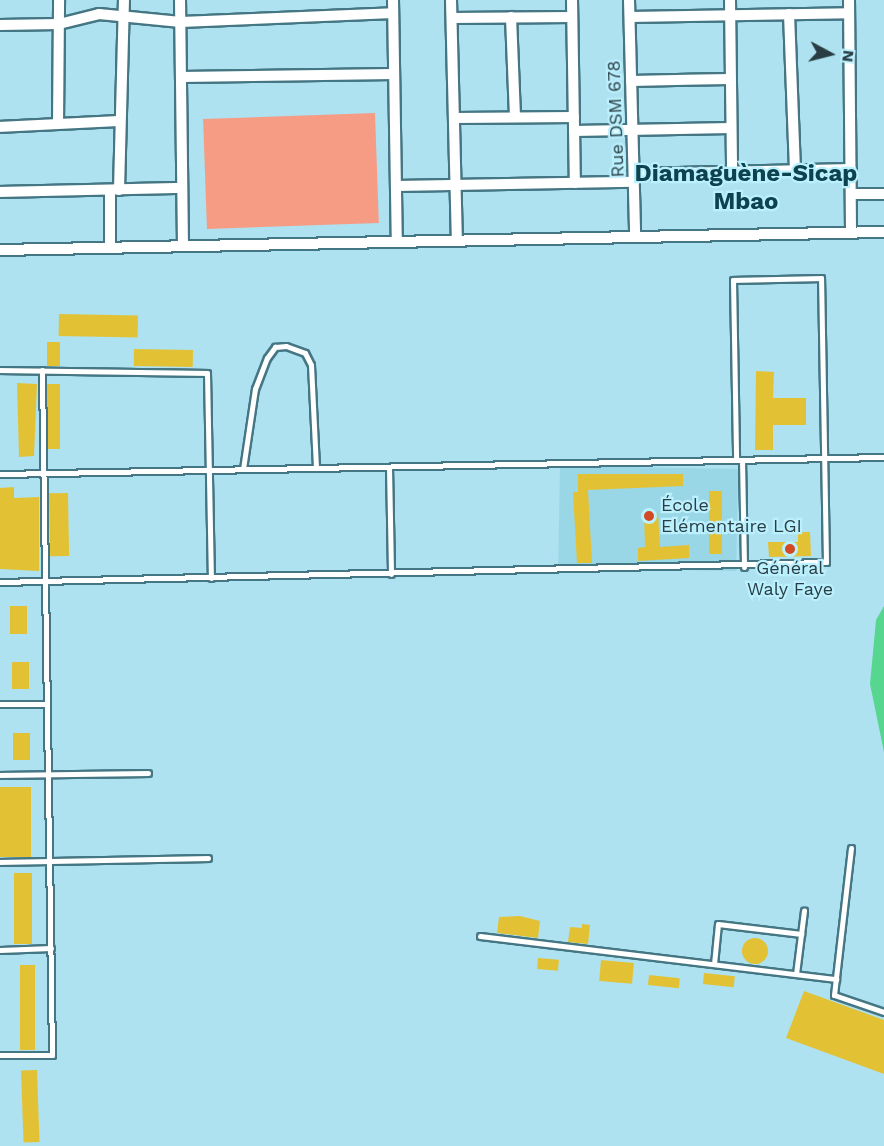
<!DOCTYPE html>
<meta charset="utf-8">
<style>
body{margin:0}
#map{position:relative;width:884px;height:1146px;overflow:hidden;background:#aee2f0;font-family:"Work Sans",sans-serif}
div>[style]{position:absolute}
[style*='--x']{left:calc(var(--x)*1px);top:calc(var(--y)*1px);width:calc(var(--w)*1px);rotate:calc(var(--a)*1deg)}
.built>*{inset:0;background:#99d6e6;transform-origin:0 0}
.green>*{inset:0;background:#f69c84;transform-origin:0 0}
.water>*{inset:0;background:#56d68f}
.building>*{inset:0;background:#e2c234;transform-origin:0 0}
.round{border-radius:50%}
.roads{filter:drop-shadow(2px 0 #457683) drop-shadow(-2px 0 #457683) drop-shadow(0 2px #457683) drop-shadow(0 -2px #457683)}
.service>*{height:5px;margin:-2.5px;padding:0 2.5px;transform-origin:2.5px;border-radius:2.5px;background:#fff}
.minor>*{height:10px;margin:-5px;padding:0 5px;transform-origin:5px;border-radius:5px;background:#fff}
.dots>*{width:16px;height:16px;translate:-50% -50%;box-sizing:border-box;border:3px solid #bbf0fe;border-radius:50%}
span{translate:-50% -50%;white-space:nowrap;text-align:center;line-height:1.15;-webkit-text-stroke:4.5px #bbf0fe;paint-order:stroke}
.street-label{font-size:18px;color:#293e44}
.poi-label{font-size:18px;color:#293e44}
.left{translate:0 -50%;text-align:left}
.district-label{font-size:24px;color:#0d434f;font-weight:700}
.north{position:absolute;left:800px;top:24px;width:60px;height:60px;-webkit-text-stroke:4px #bbf0fe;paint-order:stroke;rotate:97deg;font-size:16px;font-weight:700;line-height:24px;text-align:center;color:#293e44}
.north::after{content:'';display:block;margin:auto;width:21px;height:27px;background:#293e44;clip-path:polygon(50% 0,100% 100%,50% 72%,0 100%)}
</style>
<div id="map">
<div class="built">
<i style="left:560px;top:466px;width:178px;height:102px;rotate:1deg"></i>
</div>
<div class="green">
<i style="left:375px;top:113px;width:110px;height:172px;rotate:88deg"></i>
</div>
<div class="water">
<i style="clip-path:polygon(884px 606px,884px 752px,870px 684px,876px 620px)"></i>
</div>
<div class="building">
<i style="left:59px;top:314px;width:79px;height:22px;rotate:1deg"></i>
<i style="left:47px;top:342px;width:13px;height:24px"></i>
<i style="left:134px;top:349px;width:59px;height:17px;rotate:1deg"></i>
<i style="clip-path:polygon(756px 371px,774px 372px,773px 398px,806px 398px,806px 425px,773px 425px,773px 450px,755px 450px)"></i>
<i style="clip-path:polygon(17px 383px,37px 384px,34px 456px,19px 457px)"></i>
<i style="left:47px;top:384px;width:13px;height:65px"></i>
<i style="clip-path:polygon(578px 474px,683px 474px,683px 486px,588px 490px,592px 563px,577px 563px,573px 492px,578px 492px)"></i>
<i style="clip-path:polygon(14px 487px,14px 498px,39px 497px,39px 571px,0 569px,0 488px)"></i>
<i style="left:709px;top:491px;width:13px;height:63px"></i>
<i style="left:68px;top:493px;width:63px;height:19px;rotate:89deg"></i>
<i style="clip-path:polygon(658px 513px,660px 547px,689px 545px,689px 558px,638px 561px,638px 548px,645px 547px,644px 514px)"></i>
<i style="clip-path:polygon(798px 532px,810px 532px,811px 556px,769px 557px,768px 542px,798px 542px)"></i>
<i style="left:10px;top:606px;width:17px;height:28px"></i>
<i style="left:12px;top:662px;width:17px;height:27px"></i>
<i style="left:13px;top:733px;width:17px;height:27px"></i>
<i style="left:31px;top:787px;width:70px;height:31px;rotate:90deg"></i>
<i style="left:14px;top:873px;width:18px;height:71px"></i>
<i style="clip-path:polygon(520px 916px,540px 921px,538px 938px,497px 933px,499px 917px)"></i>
<i style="clip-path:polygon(582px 924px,590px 925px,588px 944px,568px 942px,570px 927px,582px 928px)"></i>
<i class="round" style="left:742px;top:938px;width:26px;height:26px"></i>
<i style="left:538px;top:958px;width:21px;height:11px;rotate:5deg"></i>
<i style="left:601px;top:960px;width:33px;height:21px;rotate:5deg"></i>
<i style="left:20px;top:965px;width:15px;height:85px"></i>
<i style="left:704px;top:973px;width:31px;height:11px;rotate:6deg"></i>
<i style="left:649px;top:975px;width:31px;height:10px;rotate:6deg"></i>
<i style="clip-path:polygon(804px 991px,884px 1020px,884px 1074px,786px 1038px)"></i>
<i style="left:37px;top:1070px;width:72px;height:16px;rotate:88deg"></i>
</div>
<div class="roads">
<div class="service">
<i style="--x:0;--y:370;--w:207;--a:0.8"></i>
<i style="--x:207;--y:373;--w:205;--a:88.9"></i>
<i style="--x:742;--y:460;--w:107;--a:88.9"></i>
<i style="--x:389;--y:467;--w:107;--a:88.9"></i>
<i style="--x:243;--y:469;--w:81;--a:-81.5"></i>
<i style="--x:255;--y:389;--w:33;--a:-69"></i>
<i style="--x:267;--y:358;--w:14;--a:-54"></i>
<i style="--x:275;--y:347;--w:11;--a:-5"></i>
<i style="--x:286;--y:346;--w:20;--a:20"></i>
<i style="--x:305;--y:353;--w:13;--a:63"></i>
<i style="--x:311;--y:365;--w:103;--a:87.2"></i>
<i style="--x:0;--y:474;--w:884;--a:-1.1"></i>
<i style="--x:0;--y:582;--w:826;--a:-1.39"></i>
<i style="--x:826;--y:562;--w:284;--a:-91"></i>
<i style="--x:821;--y:278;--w:88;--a:178.7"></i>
<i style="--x:733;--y:280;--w:180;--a:89"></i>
<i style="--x:0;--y:704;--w:47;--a:0"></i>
<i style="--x:0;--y:775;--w:148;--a:-0.8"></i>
<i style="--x:851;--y:848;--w:148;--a:96.6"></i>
<i style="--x:834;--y:995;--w:53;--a:18.8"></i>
<i style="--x:0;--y:862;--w:208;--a:-1.1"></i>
<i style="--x:480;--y:936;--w:359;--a:6.9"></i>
<i style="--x:0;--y:950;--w:51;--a:-2.2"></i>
<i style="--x:714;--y:964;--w:40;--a:-84.3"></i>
<i style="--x:718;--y:924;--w:84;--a:6.9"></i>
<i style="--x:796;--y:974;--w:64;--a:-82.8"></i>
<i style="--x:0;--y:1055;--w:52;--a:0"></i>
<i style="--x:52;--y:1055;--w:685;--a:-90.84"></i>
</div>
<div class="minor">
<i style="--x:180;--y:0;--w:246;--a:89.3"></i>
<i style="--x:393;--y:0;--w:242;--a:89.1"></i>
<i style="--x:451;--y:0;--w:241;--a:88.6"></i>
<i style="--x:572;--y:0;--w:183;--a:89.1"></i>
<i style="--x:629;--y:0;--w:237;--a:88.5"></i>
<i style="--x:730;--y:0;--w:172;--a:89.3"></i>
<i style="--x:849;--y:0;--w:233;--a:89.5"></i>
<i style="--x:789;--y:14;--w:157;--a:87.8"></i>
<i style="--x:511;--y:17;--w:100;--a:87.7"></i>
<i style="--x:630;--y:17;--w:219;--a:-1"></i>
<i style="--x:452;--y:18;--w:120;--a:-0.5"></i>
<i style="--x:0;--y:25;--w:59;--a:-1"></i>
<i style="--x:59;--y:24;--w:41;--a:-14"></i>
<i style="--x:99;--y:14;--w:82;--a:5.6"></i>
<i style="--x:181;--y:22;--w:212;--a:-2.4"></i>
<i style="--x:181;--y:77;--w:213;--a:-0.8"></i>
<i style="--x:631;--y:81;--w:99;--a:-1.2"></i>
<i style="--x:456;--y:118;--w:118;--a:-0.5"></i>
<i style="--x:58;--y:123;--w:123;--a:-89.5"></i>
<i style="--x:0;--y:127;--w:119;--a:-2.9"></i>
<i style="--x:574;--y:131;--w:157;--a:-1.1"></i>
<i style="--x:634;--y:174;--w:217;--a:-1.3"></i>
<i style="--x:396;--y:186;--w:238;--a:-1"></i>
<i style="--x:110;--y:190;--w:58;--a:90"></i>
<i style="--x:119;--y:190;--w:190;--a:-88.5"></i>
<i style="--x:0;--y:192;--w:182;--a:-1.3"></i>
<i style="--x:851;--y:194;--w:33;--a:0"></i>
<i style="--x:0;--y:250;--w:884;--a:-1.17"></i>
</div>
</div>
<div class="dots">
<i style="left:649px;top:516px;background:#d24923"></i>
<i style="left:790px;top:549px;background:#d24923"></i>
</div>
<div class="street-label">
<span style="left:616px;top:119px;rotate:-92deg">Rue DSM 678</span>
</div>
<div class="poi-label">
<span class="left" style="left:661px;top:516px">École<br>Elémentaire LGI</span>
<span style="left:790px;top:579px">Général<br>Waly Faye</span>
</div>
<div class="district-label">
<span style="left:746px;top:188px">Diamaguène-Sicap<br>Mbao</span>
</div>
<div class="north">N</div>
</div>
